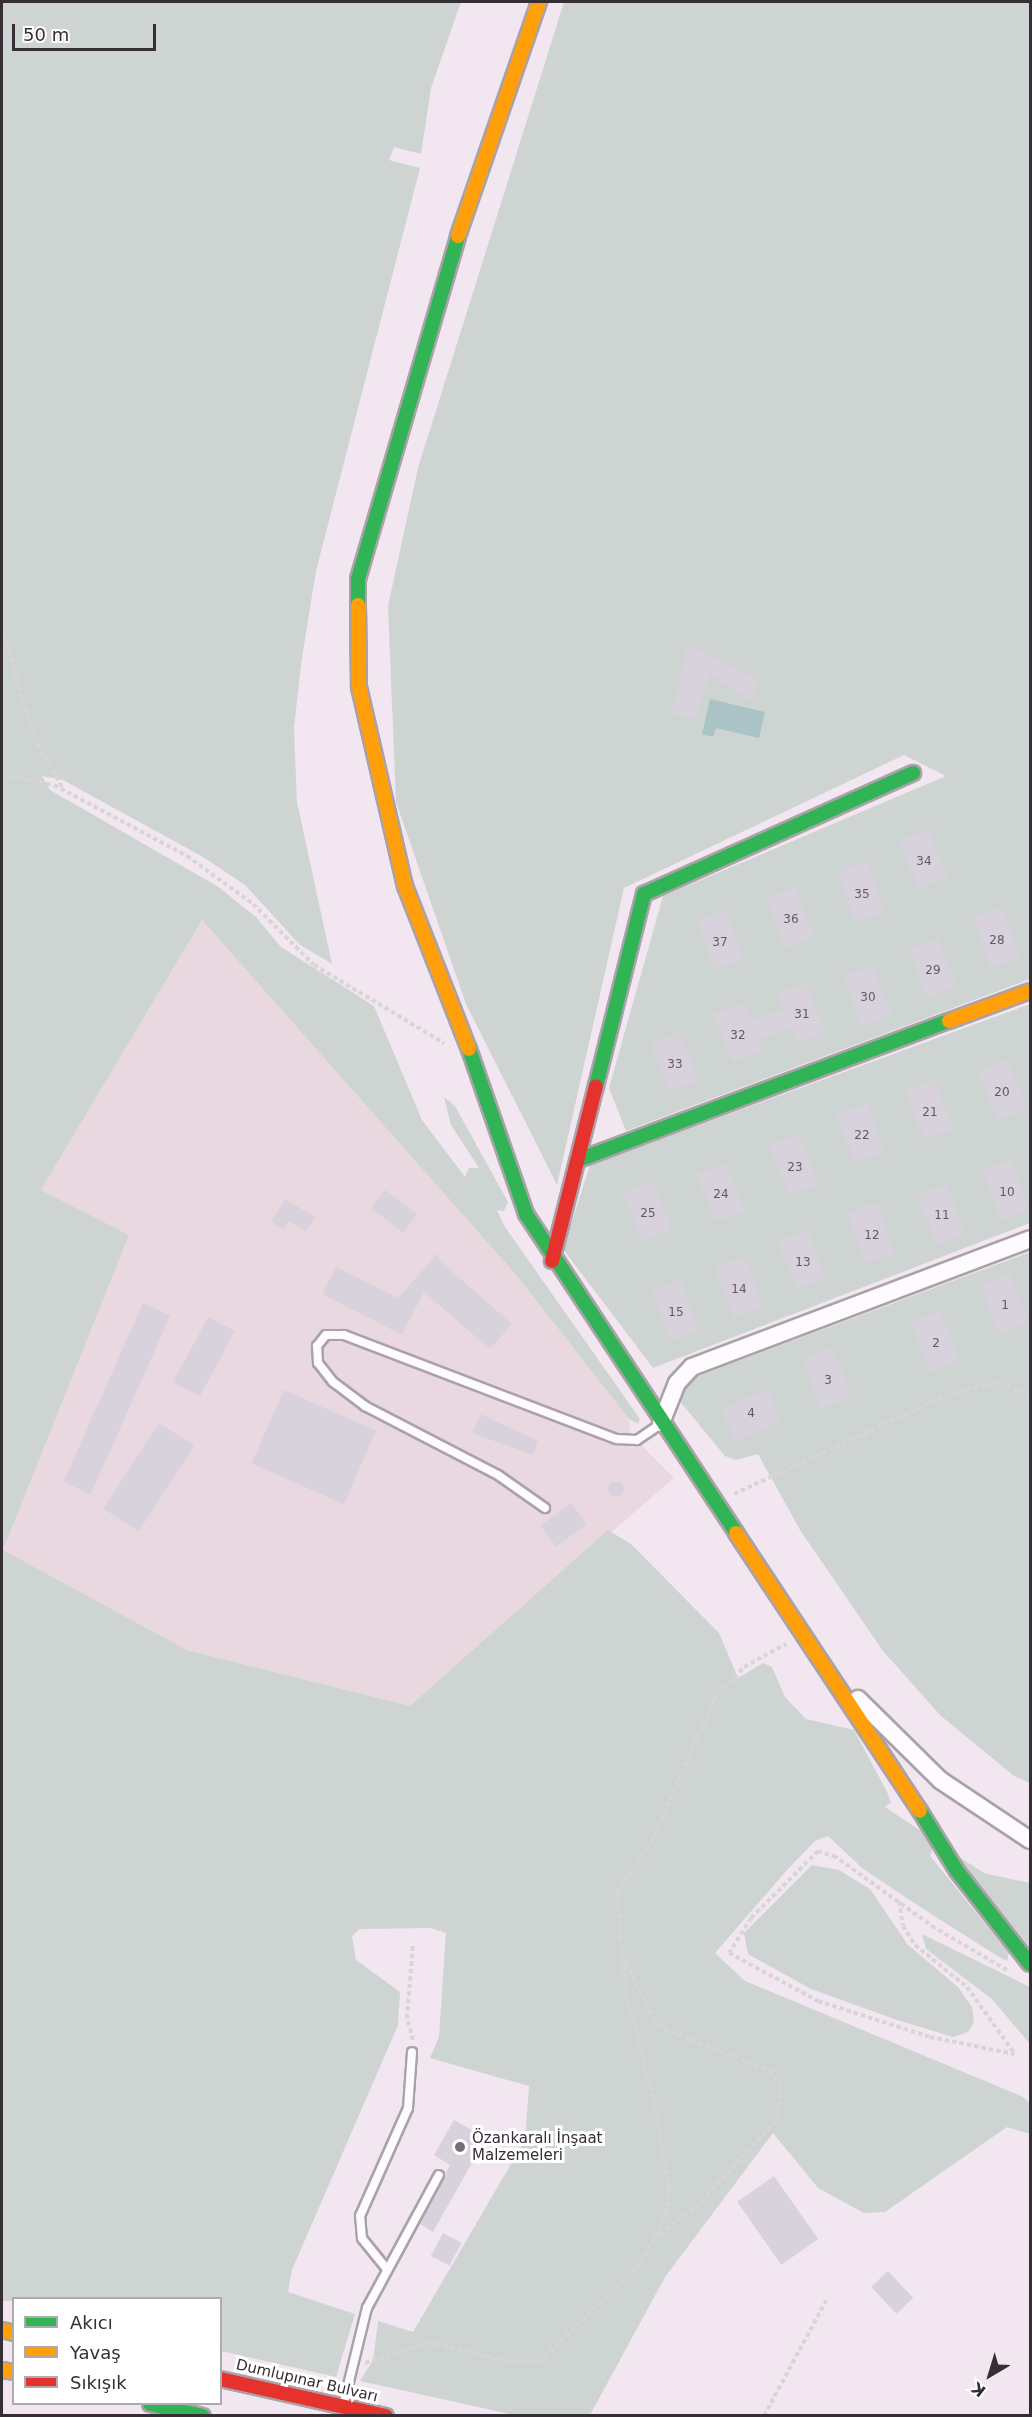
<!DOCTYPE html>
<meta charset="utf-8">
<style>
body{margin:0}
#map{position:relative;width:1032px;height:2417px;overflow:hidden;background:#f2e7f0;font-family:"DejaVu Sans",sans-serif}
div>[style]{position:absolute}
[style*='--x']{left:calc(var(--x)*1px);top:calc(var(--y)*1px);width:calc(var(--w)*1px);rotate:calc(var(--a)*1deg)}
.industrial>*{inset:0;background:#ead8e0}
.green>*{inset:0;background:#ced4d1}
.water>*{inset:0;background:#aac3c7}
.building>*{inset:0;background:#d8d2dc;transform-origin:0 0}
.round{border-radius:50%}
.path>*{height:4px;margin-top:-2px;transform-origin:0;background:repeating-linear-gradient(90deg,#d8d5d7 0 4.5px,transparent 0 7.5px)}
.roads{filter:drop-shadow(2px 0 #aaa2a8) drop-shadow(-2px 0 #aaa2a8) drop-shadow(0 2px #aaa2a8) drop-shadow(0 -2px #aaa2a8)}
.lane>*{height:8px;margin:-4px;padding:0 4px;transform-origin:4px;border-radius:4px;background:#fdfbfd}
.street>*{height:16px;margin:-8px;padding:0 8px;transform-origin:8px;border-radius:8px;background:#fdfbfd}
.fast>*{height:14px;margin:-7px;padding:0 7px;transform-origin:7px;border-radius:7px;background:#30b455}
.slow>*{height:14px;margin:-7px;padding:0 7px;transform-origin:7px;border-radius:7px;background:#ff9f0a}
.jam>*{height:14px;margin:-7px;padding:0 7px;transform-origin:7px;border-radius:7px;background:#e5322d}
.dots>*{width:16px;height:16px;translate:-50% -50%;box-sizing:border-box;border:3px solid #fff;border-radius:50%}
span{translate:-50% -50%;white-space:nowrap;text-align:center;line-height:1.15;-webkit-text-stroke:6px #fff;paint-order:stroke}
.number-label{font-size:12px;color:#605a61}
.number-label span{-webkit-text-stroke-width:0}
.poi-label{font-size:15px;color:#352e34}
.left{translate:0 -50%;text-align:left}
.street-label{font-size:15px;color:#352e34}
.frame{position:absolute;inset:0;border:3px solid #352e34;pointer-events:none}
.legend{position:absolute;left:12px;top:2297px;width:210px;height:108px;box-sizing:border-box;background:#fff;border:2px solid #aeabae;margin:0;padding:8px 10px;list-style:none;font-size:18px;color:#352e34}
.legend li{display:flex;align-items:center;gap:12px;height:30px}
.legend b{width:30px;border:2px solid #aeabae}
.north{position:absolute;left:960px;top:2345px;width:60px;height:60px;-webkit-text-stroke:4px #fff;paint-order:stroke;rotate:218deg;font-size:16px;font-weight:700;line-height:24px;text-align:center;color:#352e34}
.north::after{content:'';display:block;margin:auto;width:21px;height:27px;background:#352e34;clip-path:polygon(50% 0,100% 100%,50% 72%,0 100%)}
.scale{position:absolute;left:12px;top:24px;width:144px;height:27px;box-sizing:border-box;border:3px solid #352e34;border-top:0;padding-left:8px;font-size:18px;line-height:21px;white-space:nowrap;color:#352e34;-webkit-text-stroke:4px #fff;paint-order:stroke}
</style>
<div id="map">
<div class="industrial">
<i style="clip-path:polygon(202px 920px,517px 1276px,629px 1419px,630px 1434px,674px 1478px,410px 1706px,187px 1650px,3px 1550px,129px 1235px,41px 1190px)"></i>
</div>
<div class="green">
<i style="clip-path:polygon(2px 2px,461px 2px,431px 88px,421px 154px,394px 147px,389px 160px,420px 168px,316px 571px,301px 664px,294px 728px,297px 802px,332px 964px,299px 944px,245px 885px,203px 857px,63px 780px,42px 776px,50px 790px,217px 886px,256px 917px,281px 947px,374px 1006px,422px 1120px,465px 1177px,469px 1168px,479px 1168px,451px 1125px,444px 1097px,455px 1106px,508px 1202px,504px 1211px,497px 1210px,505px 1227px,640px 1419px,638px 1424px,629px 1419px,517px 1276px,202px 920px,41px 1190px,129px 1235px,3px 1550px,187px 1650px,410px 1706px,608px 1530px,631px 1544px,719px 1633px,738px 1678px,763px 1663px,772px 1667px,785px 1697px,806px 1719px,854px 1730px,887px 1792px,891px 1802px,885px 1807px,936px 1841px,930px 1856px,1009px 1953px,1007px 1961px,999px 1957px,911px 1901px,862px 1868px,828px 1836px,815px 1841px,788px 1869px,715px 1953px,745px 1981px,1021px 2096px,1030px 2103px,1030px 2134px,1007px 2127px,885px 2212px,864px 2213px,818px 2188px,773px 2133px,665px 2277px,590px 2415px,515px 2415px,360px 2381px,373px 2360px,378px 2321px,413px 2332px,525px 2140px,529px 2086px,430px 2058px,439px 2037px,446px 1933px,431px 1928px,360px 1929px,352px 1936px,356px 1960px,400px 1992px,398px 2025px,292px 2270px,288px 2292px,355px 2314px,336px 2377px,221px 2351px,220px 2298px,2px 2301px)"></i>
<i style="clip-path:polygon(564px 2px,1030px 2px,1030px 979px,626px 1131px,609px 1088px,663px 896px,946px 776px,904px 755px,624px 888px,557px 1185px,466px 1004px,396px 802px,388px 606px,418px 468px)"></i>
<i style="clip-path:polygon(1030px 1004px,1030px 1223px,653px 1368px,563px 1249px,590px 1165px)"></i>
<i style="clip-path:polygon(1030px 1252px,1030px 1783px,1014px 1776px,941px 1716px,883px 1651px,800px 1530px,758px 1454px,736px 1460px,725px 1456px,678px 1399px,685px 1381px)"></i>
<i style="clip-path:polygon(956px 1855px,984px 1873px,1030px 1883px,1030px 1947px)"></i>
<i style="clip-path:polygon(812px 1865px,839px 1870px,870px 1889px,908px 1945px,958px 1987px,972px 2007px,974px 2022px,968px 2032px,953px 2037px,897px 2020px,811px 1989px,748px 1954px,744px 1933px)"></i>
<i style="clip-path:polygon(922px 1934px,1030px 1987px,1030px 2044px,992px 1999px,926px 1949px)"></i>
</div>
<div class="water">
<i style="clip-path:polygon(710px 699px,765px 712px,759px 738px,716px 728px,713px 737px,702px 734px)"></i>
</div>
<div class="building">
<i style="clip-path:polygon(688px 645px,758px 680px,753px 702px,709px 673px,695px 719px,672px 713px)"></i>
<i style="left:929px;top:830px;width:51px;height:31px;rotate:69deg"></i>
<i style="left:867px;top:862px;width:52px;height:31px;rotate:70deg"></i>
<i style="left:796px;top:888px;width:52px;height:31px;rotate:70deg"></i>
<i style="left:1002px;top:908px;width:52px;height:31px;rotate:70deg"></i>
<i style="left:725px;top:910px;width:51px;height:31px;rotate:69deg"></i>
<i style="left:938px;top:939px;width:51px;height:31px;rotate:69deg"></i>
<i style="left:872px;top:965px;width:53px;height:31px;rotate:69deg"></i>
<i style="clip-path:polygon(806px 983px,825px 1031px,796px 1042px,791px 1029px,760px 1039px,761px 1051px,732px 1062px,713px 1014px,742px 1003px,753px 1021px,783px 1009px,777px 994px)"></i>
<i style="left:679px;top:1032px;width:52px;height:31px;rotate:68deg"></i>
<i style="left:1007px;top:1060px;width:52px;height:31px;rotate:68deg"></i>
<i style="left:934px;top:1080px;width:52px;height:31px;rotate:68deg"></i>
<i style="left:867px;top:1103px;width:52px;height:32px;rotate:70deg"></i>
<i style="left:799px;top:1135px;width:53px;height:31px;rotate:69deg"></i>
<i style="left:1011px;top:1160px;width:53px;height:31px;rotate:69deg"></i>
<i style="left:726px;top:1163px;width:51px;height:31px;rotate:69deg"></i>
<i style="left:653px;top:1181px;width:51px;height:32px;rotate:69deg"></i>
<i style="left:946px;top:1184px;width:52px;height:31px;rotate:68deg"></i>
<i style="left:385px;top:1190px;width:40px;height:23px;rotate:37deg"></i>
<i style="clip-path:polygon(285px 1199px,315px 1217px,306px 1232px,289px 1221px,284px 1230px,271px 1222px)"></i>
<i style="left:876px;top:1203px;width:53px;height:31px;rotate:69deg"></i>
<i style="left:808px;top:1230px;width:51px;height:32px;rotate:69deg"></i>
<i style="clip-path:polygon(438px 1253px,440px 1261px,512px 1324px,490px 1349px,424px 1292px,402px 1335px,322px 1294px,336px 1267px,398px 1298px)"></i>
<i style="left:744px;top:1257px;width:53px;height:31px;rotate:69deg"></i>
<i style="left:1009px;top:1274px;width:52px;height:31px;rotate:68deg"></i>
<i style="left:680px;top:1280px;width:53px;height:31px;rotate:69deg"></i>
<i style="left:143px;top:1303px;width:30px;height:196px;rotate:24deg"></i>
<i style="left:940px;top:1311px;width:53px;height:31px;rotate:69deg"></i>
<i style="left:208px;top:1317px;width:30px;height:74px;rotate:28deg"></i>
<i style="left:833px;top:1348px;width:52px;height:32px;rotate:70deg"></i>
<i style="left:767px;top:1389px;width:35px;height:50px;rotate:66deg"></i>
<i style="left:284px;top:1390px;width:101px;height:80px;rotate:24deg"></i>
<i style="clip-path:polygon(480px 1414px,538px 1441px,533px 1455px,472px 1433px)"></i>
<i style="left:159px;top:1423px;width:42px;height:102px;rotate:33deg"></i>
<i class="round" style="left:608px;top:1481px;width:16px;height:16px"></i>
<i style="left:571px;top:1503px;width:26px;height:38px;rotate:53deg"></i>
<i style="clip-path:polygon(454px 2120px,486px 2138px,433px 2232px,420px 2224px,450px 2165px,434px 2155px)"></i>
<i style="left:774px;top:2176px;width:77px;height:45px;rotate:55deg"></i>
<i style="left:443px;top:2233px;width:21px;height:26px;rotate:28deg"></i>
<i style="left:888px;top:2271px;width:37px;height:23px;rotate:47deg"></i>
</div>
<div class="path">
<i style="--x:2;--y:629;--w:113;--a:73.5"></i>
<i style="--x:34;--y:737;--w:60;--a:60.9"></i>
<i style="--x:2;--y:775;--w:53;--a:10.9"></i>
<i style="--x:54;--y:785;--w:151;--a:28.1"></i>
<i style="--x:187;--y:856;--w:82;--a:36"></i>
<i style="--x:253;--y:904;--w:86;--a:45"></i>
<i style="--x:314;--y:965;--w:152;--a:31"></i>
<i style="--x:734;--y:1494;--w:240;--a:-24.9"></i>
<i style="--x:952;--y:1393;--w:48;--a:-13.2"></i>
<i style="--x:999;--y:1382;--w:34;--a:23"></i>
<i style="--x:899;--y:1901;--w:25;--a:81"></i>
<i style="--x:903;--y:1926;--w:22;--a:58"></i>
<i style="--x:915;--y:1945;--w:67;--a:38.9"></i>
<i style="--x:967;--y:1987;--w:81;--a:54.5"></i>
<i style="--x:626;--y:1963;--w:70;--a:63.8"></i>
<i style="--x:657;--y:2026;--w:122;--a:21.7"></i>
<i style="--x:770;--y:2071;--w:19;--a:54"></i>
<i style="--x:781;--y:2086;--w:35;--a:98"></i>
<i style="--x:776;--y:2121;--w:113;--a:132.9"></i>
<i style="--x:699;--y:2204;--w:55;--a:141.7"></i>
<i style="--x:1007;--y:1970;--w:83;--a:-149.7"></i>
<i style="--x:935;--y:1928;--w:122;--a:-144.4"></i>
<i style="--x:836;--y:1857;--w:19;--a:-162"></i>
<i style="--x:818;--y:1851;--w:95;--a:135"></i>
<i style="--x:751;--y:1918;--w:41;--a:122.2"></i>
<i style="--x:729;--y:1953;--w:101;--a:28.3"></i>
<i style="--x:818;--y:2001;--w:118;--a:17.8"></i>
<i style="--x:930;--y:2037;--w:86;--a:11.4"></i>
<i style="--x:413;--y:2040;--w:23;--a:-105"></i>
<i style="--x:407;--y:2018;--w:74;--a:-85.4"></i>
<i style="--x:365;--y:2363;--w:67;--a:-18.2"></i>
<i style="--x:429;--y:2342;--w:74;--a:14"></i>
<i style="--x:501;--y:2360;--w:38;--a:3"></i>
<i style="--x:539;--y:2362;--w:142;--a:-44.1"></i>
<i style="--x:641;--y:2263;--w:55;--a:-63"></i>
<i style="--x:666;--y:2214;--w:25;--a:-83"></i>
<i style="--x:669;--y:2189;--w:85;--a:-99.5"></i>
<i style="--x:655;--y:2105;--w:116;--a:-104.5"></i>
<i style="--x:626;--y:1993;--w:100;--a:-95.1"></i>
<i style="--x:617;--y:1893;--w:63;--a:-56.1"></i>
<i style="--x:652;--y:1841;--w:154;--a:-66.3"></i>
<i style="--x:714;--y:1700;--w:45;--a:-47.7"></i>
<i style="--x:744;--y:1667;--w:48;--a:-28.7"></i>
<i style="--x:764;--y:2416;--w:131;--a:-61.7"></i>
</div>
<div class="roads">
<div class="lane">
<i style="--x:545;--y:1508;--w:57;--a:-144.9"></i>
<i style="--x:498;--y:1475;--w:150;--a:-152.6"></i>
<i style="--x:365;--y:1406;--w:40;--a:-143"></i>
<i style="--x:333;--y:1382;--w:24;--a:-128"></i>
<i style="--x:318;--y:1363;--w:17;--a:-93"></i>
<i style="--x:317;--y:1346;--w:14;--a:-51"></i>
<i style="--x:326;--y:1335;--w:18;--a:0"></i>
<i style="--x:344;--y:1335;--w:292;--a:20.9"></i>
<i style="--x:617;--y:1439;--w:20;--a:3"></i>
<i style="--x:637;--y:1440;--w:27;--a:-34"></i>
<i style="--x:386;--y:2268;--w:38;--a:-129"></i>
<i style="--x:362;--y:2238;--w:22;--a:-95"></i>
<i style="--x:360;--y:2216;--w:118;--a:-66"></i>
<i style="--x:408;--y:2108;--w:56;--a:-85.9"></i>
<i style="--x:344;--y:2402;--w:97;--a:-76.3"></i>
<i style="--x:367;--y:2308;--w:151;--a:-61.6"></i>
</div>
<div class="street">
<i style="--x:661;--y:1423;--w:43;--a:-68.2"></i>
<i style="--x:677;--y:1383;--w:22;--a:-47"></i>
<i style="--x:692;--y:1367;--w:361;--a:-20.7"></i>
<i style="--x:858;--y:1699;--w:115;--a:44.6"></i>
<i style="--x:940;--y:1780;--w:108;--a:33.7"></i>
</div>
<div class="fast">
<i style="--x:358;--y:605;--w:26;--a:-90"></i>
<i style="--x:358;--y:579;--w:357;--a:-73.7"></i>
<i style="--x:469;--y:1049;--w:175;--a:70.9"></i>
<i style="--x:526;--y:1214;--w:382;--a:56.6"></i>
<i style="--x:596;--y:1086;--w:198;--a:-76"></i>
<i style="--x:644;--y:894;--w:295;--a:-24.2"></i>
<i style="--x:581;--y:1159;--w:393;--a:-20.6"></i>
<i style="--x:920;--y:1811;--w:70;--a:58.3"></i>
<i style="--x:957;--y:1871;--w:118;--a:51.9"></i>
<i style="--x:150;--y:2404;--w:54;--a:12.8"></i>
</div>
<div class="slow">
<i style="--x:458;--y:236;--w:248;--a:-70.9"></i>
<i style="--x:358;--y:605;--w:82;--a:89.3"></i>
<i style="--x:359;--y:687;--w:204;--a:77"></i>
<i style="--x:405;--y:886;--w:175;--a:68.6"></i>
<i style="--x:949;--y:1021;--w:86;--a:-20.3"></i>
<i style="--x:736;--y:1533;--w:333;--a:56.5"></i>
<i style="--x:2;--y:2330;--w:12;--a:14"></i>
<i style="--x:2;--y:2370;--w:12;--a:9"></i>
</div>
<div class="jam">
<i style="--x:552;--y:1261;--w:180;--a:-75.9"></i>
<i style="--x:220;--y:2379;--w:170;--a:12.6"></i>
</div>
</div>
<div class="dots">
<i style="left:460px;top:2147px;background:#776f76"></i>
</div>
<div class="number-label">
<span style="left:924px;top:862px">34</span>
<span style="left:862px;top:895px">35</span>
<span style="left:791px;top:920px">36</span>
<span style="left:997px;top:941px">28</span>
<span style="left:720px;top:943px">37</span>
<span style="left:933px;top:971px">29</span>
<span style="left:868px;top:998px">30</span>
<span style="left:802px;top:1015px">31</span>
<span style="left:738px;top:1036px">32</span>
<span style="left:675px;top:1065px">33</span>
<span style="left:1002px;top:1093px">20</span>
<span style="left:930px;top:1113px">21</span>
<span style="left:862px;top:1136px">22</span>
<span style="left:795px;top:1168px">23</span>
<span style="left:1007px;top:1193px">10</span>
<span style="left:721px;top:1195px">24</span>
<span style="left:648px;top:1214px">25</span>
<span style="left:942px;top:1216px">11</span>
<span style="left:872px;top:1236px">12</span>
<span style="left:803px;top:1263px">13</span>
<span style="left:739px;top:1290px">14</span>
<span style="left:1005px;top:1306px">1</span>
<span style="left:676px;top:1313px">15</span>
<span style="left:936px;top:1344px">2</span>
<span style="left:828px;top:1381px">3</span>
<span style="left:751px;top:1414px">4</span>
</div>
<div class="poi-label">
<span class="left" style="left:472px;top:2147px">Özankaralı İnşaat<br>Malzemeleri</span>
</div>
<div class="street-label">
<span style="left:307px;top:2381px;rotate:13deg">Dumlupınar Bulvarı</span>
</div>
<div class="frame"></div>
<ul class="legend">
<li><b style="height:8px;background:#30b455"></b>Akıcı</li>
<li><b style="height:8px;background:#ff9f0a"></b>Yavaş</li>
<li><b style="height:8px;background:#e5322d"></b>Sıkışık</li>
</ul>
<div class="north">K</div>
<div class="scale">50 m</div>
</div>
